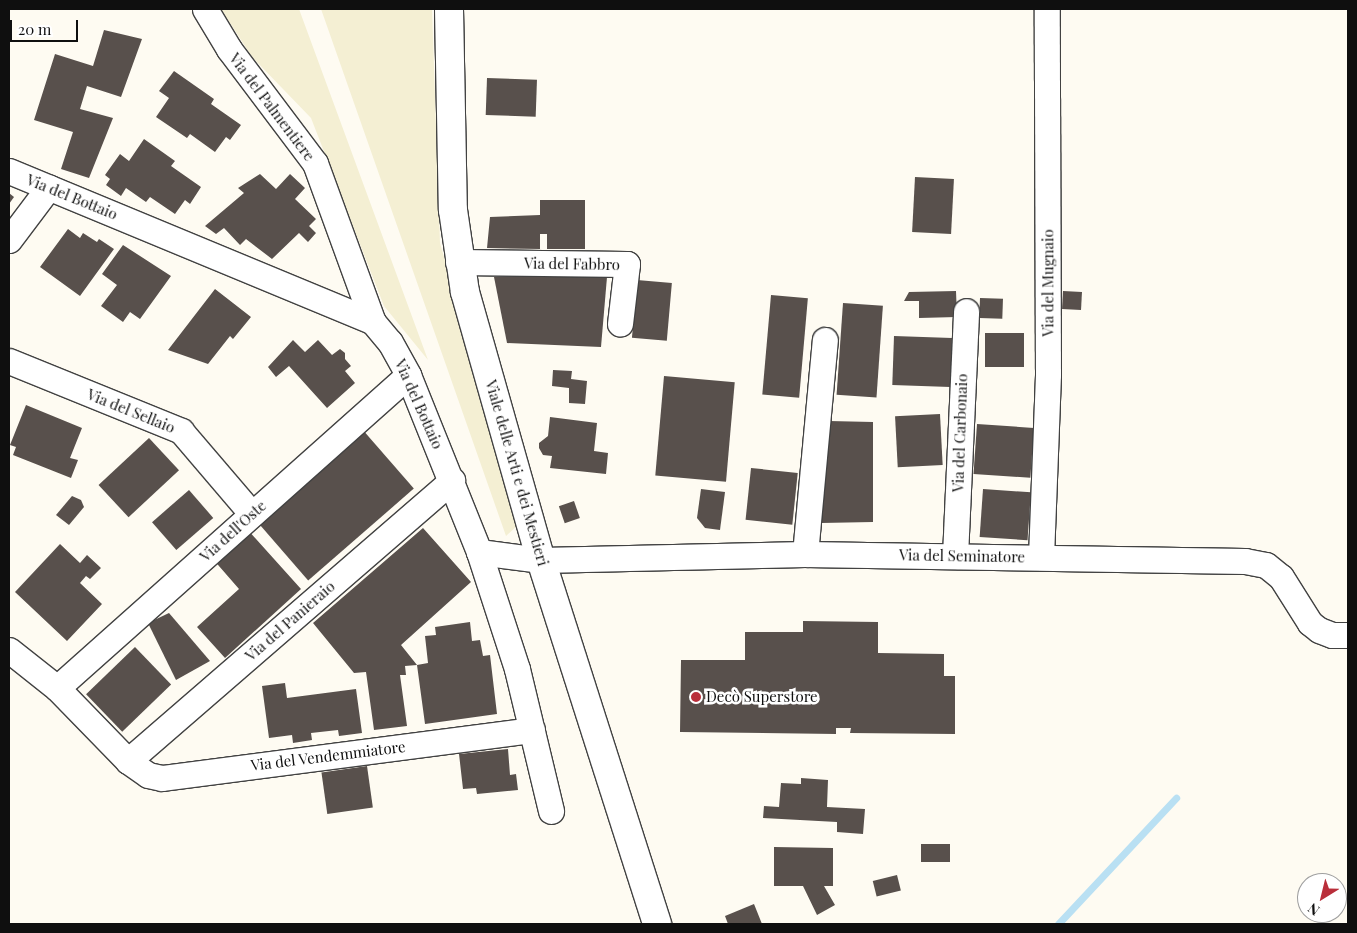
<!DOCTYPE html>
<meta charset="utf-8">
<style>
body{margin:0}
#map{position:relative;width:1357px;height:933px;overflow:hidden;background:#fefbf2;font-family:"Playfair Display",serif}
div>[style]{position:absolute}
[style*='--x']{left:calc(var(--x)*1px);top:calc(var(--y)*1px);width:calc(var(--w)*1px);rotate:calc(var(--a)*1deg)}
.farmland>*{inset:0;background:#f4efd3}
.stream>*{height:7px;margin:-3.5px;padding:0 3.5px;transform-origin:3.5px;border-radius:3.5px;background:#b9e0f3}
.building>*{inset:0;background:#58504c;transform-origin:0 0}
.roads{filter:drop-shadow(1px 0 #424242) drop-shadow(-1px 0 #424242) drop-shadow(0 1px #424242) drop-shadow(0 -1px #424242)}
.minor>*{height:25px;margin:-12.5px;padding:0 12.5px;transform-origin:12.5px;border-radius:12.5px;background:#fff}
.tertiary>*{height:28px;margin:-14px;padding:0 14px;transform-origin:14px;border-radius:14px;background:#fff}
.dots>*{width:14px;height:14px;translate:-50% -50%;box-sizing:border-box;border:2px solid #fff;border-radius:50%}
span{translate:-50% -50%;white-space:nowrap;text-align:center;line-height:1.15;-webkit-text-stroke:5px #fff;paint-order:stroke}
.street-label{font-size:15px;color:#0f0f0f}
.poi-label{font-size:15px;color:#0f0f0f}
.left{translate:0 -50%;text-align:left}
.frame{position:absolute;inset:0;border:10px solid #0f0f0f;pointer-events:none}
.north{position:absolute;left:1297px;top:873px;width:50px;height:50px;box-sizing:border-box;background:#fff;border:1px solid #9f9f9f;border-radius:50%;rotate:216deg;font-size:14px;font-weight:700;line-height:20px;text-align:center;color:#0f0f0f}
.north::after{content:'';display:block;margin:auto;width:18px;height:22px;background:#b92e3a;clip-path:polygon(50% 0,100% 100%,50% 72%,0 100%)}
.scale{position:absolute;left:10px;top:20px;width:68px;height:22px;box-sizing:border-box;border:2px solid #0f0f0f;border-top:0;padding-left:6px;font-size:15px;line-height:18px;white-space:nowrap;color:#0f0f0f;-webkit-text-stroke:4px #fff;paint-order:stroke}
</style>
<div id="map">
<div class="farmland">
<i style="clip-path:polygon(221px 9px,299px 9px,428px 360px,384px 306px,311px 118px,252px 57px)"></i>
<i style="clip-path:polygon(321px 9px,432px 9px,440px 243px,519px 524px,506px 536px)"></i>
</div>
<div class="stream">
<i style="--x:1058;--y:924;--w:173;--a:-46.9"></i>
</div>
<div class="building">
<i style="clip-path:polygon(104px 30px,142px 39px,121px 97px,87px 86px,80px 109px,113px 118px,89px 178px,61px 169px,73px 132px,34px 120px,55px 54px,93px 66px)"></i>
<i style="clip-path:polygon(174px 71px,214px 99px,211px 104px,241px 125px,230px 140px,226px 137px,215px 152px,190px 134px,187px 138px,156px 117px,169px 98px,159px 91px)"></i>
<i style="left:487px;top:78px;width:50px;height:37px;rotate:2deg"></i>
<i style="clip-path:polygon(144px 139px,175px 161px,171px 166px,201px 187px,190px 204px,185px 200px,175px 214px,150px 197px,146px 202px,126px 188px,121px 196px,106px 185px,110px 179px,105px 175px,120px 154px,129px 161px)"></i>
<i style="clip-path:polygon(260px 174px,276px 189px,290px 174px,305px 188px,295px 199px,316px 219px,309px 226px,316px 233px,308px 242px,299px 233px,272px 259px,246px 239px,240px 245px,224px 228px,216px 234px,205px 226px,244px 193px,238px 188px)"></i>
<i style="left:915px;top:177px;width:39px;height:55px;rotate:3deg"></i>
<i style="clip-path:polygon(9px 193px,14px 197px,9px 204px)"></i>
<i style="clip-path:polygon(540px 200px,585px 200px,585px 249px,547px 249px,547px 234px,540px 234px,540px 249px,487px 248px,490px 217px,540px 215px)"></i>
<i style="clip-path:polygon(68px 229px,80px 238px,83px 233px,97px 242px,99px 239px,114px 249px,80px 296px,40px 267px)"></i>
<i style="clip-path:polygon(123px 245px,171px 276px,140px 319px,130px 312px,123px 322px,101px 306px,117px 285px,102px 274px)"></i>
<i style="clip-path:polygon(494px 277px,607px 277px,601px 347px,507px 343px)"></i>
<i style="left:637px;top:280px;width:35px;height:58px;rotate:5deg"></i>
<i style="clip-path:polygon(215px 289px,251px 317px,233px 339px,230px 336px,208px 364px,168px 350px)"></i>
<i style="clip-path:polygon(956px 291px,957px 317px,919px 318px,919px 301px,904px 301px,909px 292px)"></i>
<i style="left:1063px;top:291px;width:19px;height:18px;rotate:3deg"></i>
<i style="left:771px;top:295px;width:37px;height:100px;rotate:5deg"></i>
<i style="left:980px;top:298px;width:23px;height:20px;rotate:2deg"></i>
<i style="left:843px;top:303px;width:40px;height:92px;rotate:4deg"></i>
<i style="left:985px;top:333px;width:39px;height:34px"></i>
<i style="left:894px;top:336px;width:58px;height:49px;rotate:2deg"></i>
<i style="clip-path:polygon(293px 340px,305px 352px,318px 340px,332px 355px,340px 349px,345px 353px,345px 359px,351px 366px,345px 371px,355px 383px,327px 408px,289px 366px,276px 377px,268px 367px)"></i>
<i style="clip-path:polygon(553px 370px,572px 371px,571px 379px,587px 381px,585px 404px,569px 403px,569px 388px,552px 386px)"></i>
<i style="left:664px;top:376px;width:71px;height:100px;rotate:5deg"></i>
<i style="clip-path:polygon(26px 405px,82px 428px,70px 458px,78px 460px,71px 478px,13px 455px,16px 447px,10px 445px)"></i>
<i style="left:940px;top:414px;width:51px;height:45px;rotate:87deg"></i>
<i style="clip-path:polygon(550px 417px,597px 423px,594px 451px,608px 453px,606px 474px,550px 468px,552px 456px,543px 455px,539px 448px,539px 443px,548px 436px)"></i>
<i style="clip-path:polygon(829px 421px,873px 422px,873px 522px,821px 523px)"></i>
<i style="left:977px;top:424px;width:57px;height:50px;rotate:4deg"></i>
<i style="left:362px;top:429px;width:79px;height:140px;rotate:49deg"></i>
<i style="left:149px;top:438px;width:44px;height:69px;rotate:47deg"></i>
<i style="left:751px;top:468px;width:47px;height:52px;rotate:6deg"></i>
<i style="clip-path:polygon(701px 489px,725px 492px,720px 530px,705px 528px,697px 518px)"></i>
<i style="left:983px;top:489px;width:48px;height:48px;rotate:4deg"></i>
<i style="left:189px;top:490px;width:37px;height:49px;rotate:49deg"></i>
<i style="clip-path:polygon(72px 496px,81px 500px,84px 507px,69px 525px,56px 515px)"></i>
<i style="left:574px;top:501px;width:18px;height:16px;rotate:71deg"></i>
<i style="clip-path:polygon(246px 528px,301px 589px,225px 658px,197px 627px,239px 589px,212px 558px)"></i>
<i style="clip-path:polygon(423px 528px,471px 582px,401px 645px,417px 665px,428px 663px,425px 636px,436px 635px,435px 627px,470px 622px,472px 641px,480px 640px,483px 656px,490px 655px,497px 714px,425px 724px,417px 665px,405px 666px,406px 675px,400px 675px,407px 726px,374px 730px,366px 672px,354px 673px,313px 623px)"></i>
<i style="clip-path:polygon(60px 544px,80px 563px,87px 555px,101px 568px,90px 579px,86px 576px,80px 583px,102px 604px,67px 641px,15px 592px)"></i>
<i style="clip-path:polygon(169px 613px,210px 661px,176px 680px,148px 623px)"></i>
<i style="clip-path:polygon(803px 621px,878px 622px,878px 653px,944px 654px,944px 676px,955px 676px,955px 734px,850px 733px,851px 728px,836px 728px,836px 734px,680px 732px,681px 660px,745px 660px,745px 632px,803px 632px)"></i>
<i style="left:135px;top:647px;width:52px;height:68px;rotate:46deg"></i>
<i style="clip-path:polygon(285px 683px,287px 698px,356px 689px,362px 733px,339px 736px,338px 730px,311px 733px,312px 740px,293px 743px,292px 735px,269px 738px,262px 686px)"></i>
<i style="clip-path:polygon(508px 749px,510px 775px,516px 774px,518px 790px,477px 794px,476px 788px,463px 789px,459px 754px)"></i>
<i style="left:367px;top:766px;width:42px;height:46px;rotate:82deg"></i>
<i style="clip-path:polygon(801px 778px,828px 780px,827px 807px,865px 809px,863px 834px,837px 832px,837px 822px,763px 818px,764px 806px,779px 807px,781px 783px,801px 784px)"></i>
<i style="left:921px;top:844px;width:29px;height:18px"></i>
<i style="clip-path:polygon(774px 847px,833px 848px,833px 886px,824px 886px,835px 905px,817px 915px,803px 886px,774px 886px)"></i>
<i style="left:897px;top:875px;width:16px;height:25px;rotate:76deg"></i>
<i style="clip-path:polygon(754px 904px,762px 924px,728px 924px,725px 916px)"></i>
</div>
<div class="roads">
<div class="minor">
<i style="--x:205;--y:9;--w:47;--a:59"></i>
<i style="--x:229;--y:49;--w:143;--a:53"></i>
<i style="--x:315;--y:163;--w:169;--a:70"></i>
<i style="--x:9;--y:171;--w:394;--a:22.5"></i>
<i style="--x:373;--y:322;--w:26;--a:50"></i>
<i style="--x:390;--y:342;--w:38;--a:61"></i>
<i style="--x:408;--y:375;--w:191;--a:68.1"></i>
<i style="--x:479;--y:552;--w:123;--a:72"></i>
<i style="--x:517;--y:669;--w:146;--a:76.5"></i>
<i style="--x:9;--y:240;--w:66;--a:-53"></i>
<i style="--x:458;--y:262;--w:169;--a:0.7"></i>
<i style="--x:627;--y:264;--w:60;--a:96.7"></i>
<i style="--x:9;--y:361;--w:186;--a:22.1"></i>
<i style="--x:181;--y:431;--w:109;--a:49.5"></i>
<i style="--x:479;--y:552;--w:63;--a:7.4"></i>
<i style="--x:541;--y:560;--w:264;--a:-1.3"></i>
<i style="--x:805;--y:554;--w:440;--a:0.9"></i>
<i style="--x:1245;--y:561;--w:21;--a:11"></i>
<i style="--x:1266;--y:565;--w:19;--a:39"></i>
<i style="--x:1281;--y:577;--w:54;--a:57.8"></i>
<i style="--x:1310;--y:623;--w:11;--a:38"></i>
<i style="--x:1319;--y:630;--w:14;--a:21"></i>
<i style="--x:1332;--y:635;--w:16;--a:0"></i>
<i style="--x:805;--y:554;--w:215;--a:-84.7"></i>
<i style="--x:955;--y:556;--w:245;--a:-87.4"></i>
<i style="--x:1041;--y:557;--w:183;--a:-87.8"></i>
<i style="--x:1048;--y:374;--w:365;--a:-90.2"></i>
<i style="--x:9;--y:650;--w:61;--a:38.4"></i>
<i style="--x:57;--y:688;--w:102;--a:45.8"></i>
<i style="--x:128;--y:761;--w:24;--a:35"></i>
<i style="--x:148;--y:775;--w:14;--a:12"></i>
<i style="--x:162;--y:778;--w:373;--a:-7.4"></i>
<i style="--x:57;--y:688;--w:470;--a:-41.7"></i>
<i style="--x:128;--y:761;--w:429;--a:-40.9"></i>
</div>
<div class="tertiary">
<i style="--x:449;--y:9;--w:201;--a:88.9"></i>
<i style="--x:453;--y:210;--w:83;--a:81.7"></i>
<i style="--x:465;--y:292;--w:279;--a:74.2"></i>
<i style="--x:541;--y:560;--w:382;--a:72.3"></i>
</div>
</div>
<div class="dots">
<i style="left:696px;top:697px;background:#b92e3a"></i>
</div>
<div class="street-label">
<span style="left:272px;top:107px;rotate:53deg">Via del Palmentiere</span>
<span style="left:72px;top:197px;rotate:22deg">Via del Bottaio</span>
<span style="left:572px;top:264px;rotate:1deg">Via del Fabbro</span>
<span style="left:1048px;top:283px;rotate:-90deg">Via del Mugnaio</span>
<span style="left:419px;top:404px;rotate:66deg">Via del Bottaio</span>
<span style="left:131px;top:411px;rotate:22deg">Via del Sellaio</span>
<span style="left:960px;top:433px;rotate:-88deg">Via del Carbonaio</span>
<span style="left:517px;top:473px;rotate:74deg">Viale delle Arti e dei Mestieri</span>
<span style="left:233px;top:531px;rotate:-42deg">Via dell'Oste</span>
<span style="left:962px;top:556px;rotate:1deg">Via del Seminatore</span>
<span style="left:290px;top:621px;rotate:-41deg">Via del Panieraio</span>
<span style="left:328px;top:756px;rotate:-7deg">Via del Vendemmiatore</span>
</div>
<div class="poi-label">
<span class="left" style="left:706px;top:697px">Decò Superstore</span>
</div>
<div class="frame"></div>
<div class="north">N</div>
<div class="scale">20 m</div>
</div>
